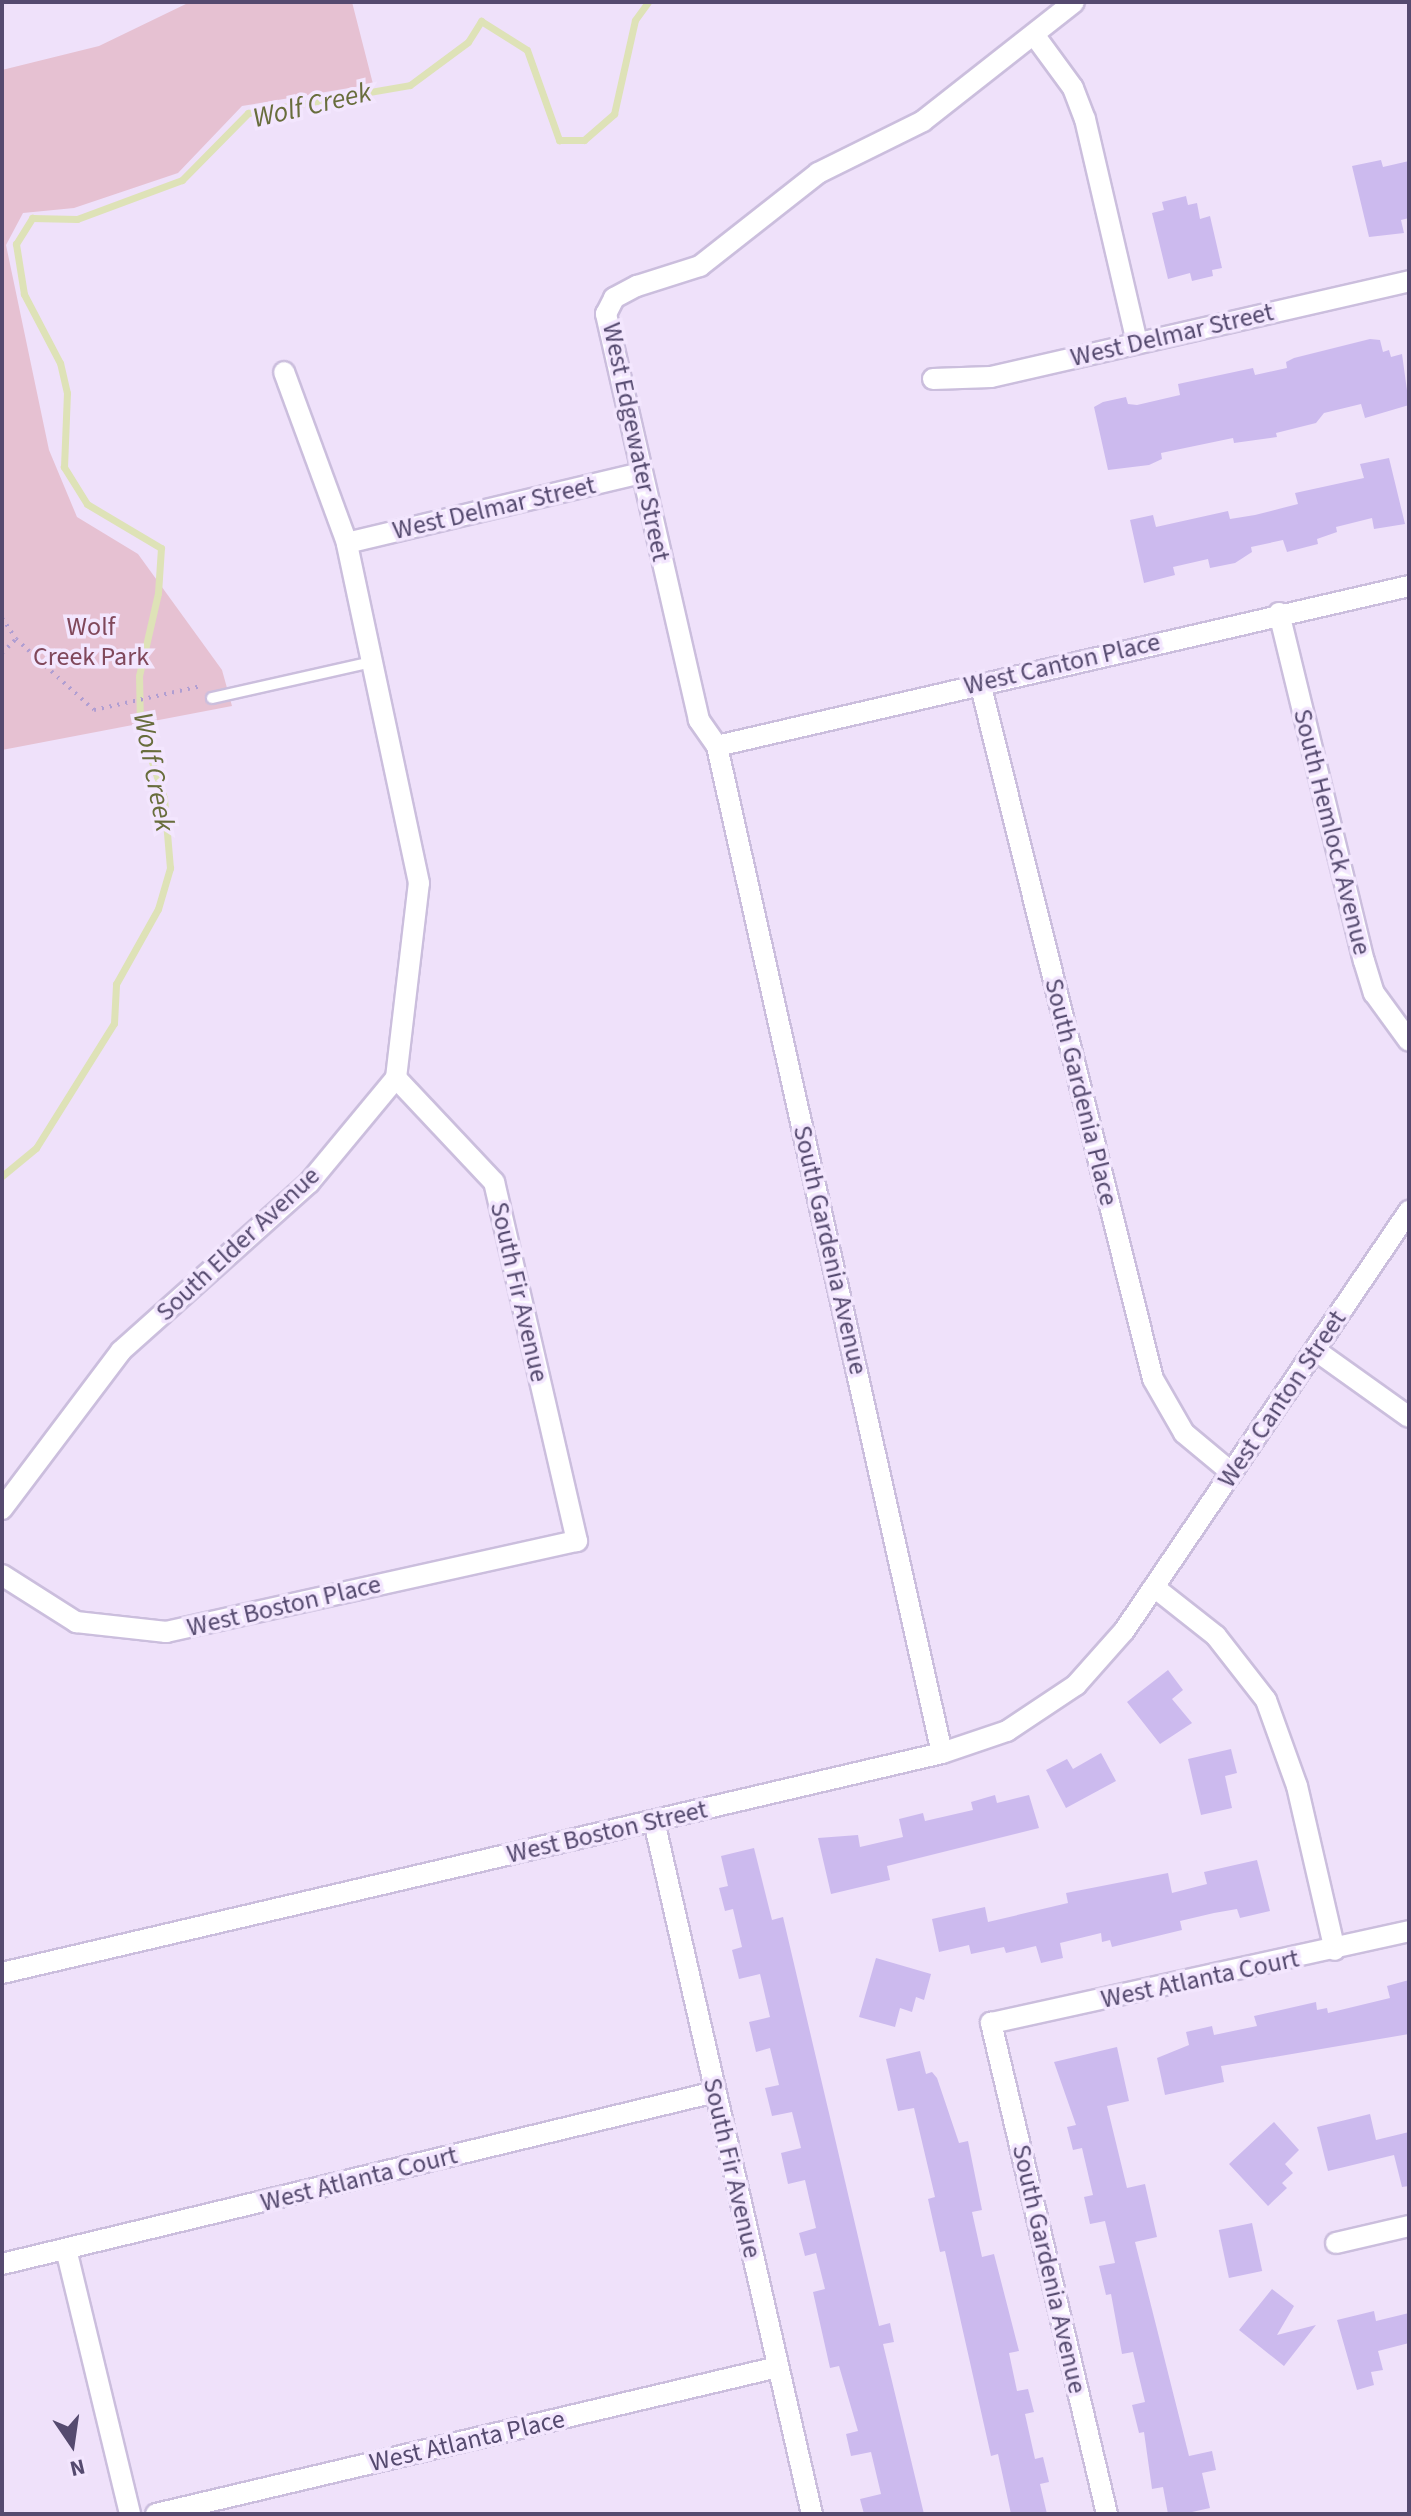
<!DOCTYPE html>
<style>
body{margin:0}
#map{position:relative;width:1411px;height:2516px;overflow:hidden;background:#efe1fa;font-family:"Source Sans 3",sans-serif}
div>[style]{position:absolute}
[style*='--x']{left:calc(var(--x)*1px);top:calc(var(--y)*1px);width:calc(var(--w)*1px);rotate:calc(var(--a)*1deg)}
.green>*{inset:0;background:#e6c1d2}
.stream>*{height:7px;margin:-3.5px;padding:0 3.5px;transform-origin:3.5px;border-radius:3.5px;background:#dee2b7}
.building>*{inset:0;background:#ccbaee;transform-origin:0 0}
.path>*{height:4px;margin-top:-2px;transform-origin:0;background:repeating-linear-gradient(90deg,#b09ed2 0 2px,transparent 0 8px)}
.roads{filter:drop-shadow(2px 0 #cbbedd) drop-shadow(-2px 0 #cbbedd) drop-shadow(0 2px #cbbedd) drop-shadow(0 -2px #cbbedd)}
.service>*{height:10px;margin:-5px;padding:0 5px;transform-origin:5px;border-radius:5px;background:#fff}
.minor>*{height:20px;margin:-10px;padding:0 10px;transform-origin:10px;border-radius:10px;background:#fff}
span{translate:-50% -50%;white-space:nowrap;text-align:center;line-height:1.15;-webkit-text-stroke:7px #f3e6fe;paint-order:stroke}
.street-label{font-size:26px;color:#554a6f}
.park-label{font-size:26px;color:#80485b}
.water-label{font-size:28px;color:#686d3c;font-style:italic}
.frame{position:absolute;inset:0;border:4px solid #554a6f;pointer-events:none}
.north{position:absolute;left:32px;top:2404px;width:80px;height:80px;-webkit-text-stroke:6px #f3e6fe;paint-order:stroke;rotate:167deg;font-size:22px;font-weight:700;line-height:32px;text-align:center;color:#554a6f}
.north::after{content:'';display:block;margin:auto;width:28px;height:36px;background:#554a6f;clip-path:polygon(50% 0,100% 100%,50% 72%,0 100%)}
</style>
<div id="map">
<div class="green">
<i style="clip-path:polygon(190px 2px,352px 2px,373px 84px,242px 106px,178px 173px,74px 208px,23px 213px,6px 245px,49px 450px,77px 517px,138px 554px,222px 670px,232px 706px,2px 750px,2px 70px,99px 46px)"></i>
</div>
<div class="stream">
<i style="--x:2;--y:1176;--w:44;--a:-39.5"></i>
<i style="--x:36;--y:1148;--w:147;--a:-58"></i>
<i style="--x:114;--y:1023;--w:39;--a:-87"></i>
<i style="--x:116;--y:984;--w:86;--a:-60.8"></i>
<i style="--x:158;--y:909;--w:43;--a:-73.7"></i>
<i style="--x:170;--y:868;--w:70;--a:-94.9"></i>
<i style="--x:164;--y:798;--w:76;--a:-108.4"></i>
<i style="--x:140;--y:726;--w:50;--a:-91.1"></i>
<i style="--x:139;--y:676;--w:85;--a:-77.1"></i>
<i style="--x:158;--y:593;--w:45;--a:-86.2"></i>
<i style="--x:161;--y:548;--w:86;--a:-149.3"></i>
<i style="--x:87;--y:504;--w:44;--a:-121.9"></i>
<i style="--x:64;--y:467;--w:74;--a:-87.7"></i>
<i style="--x:67;--y:393;--w:31;--a:-103"></i>
<i style="--x:60;--y:363;--w:78;--a:-117.6"></i>
<i style="--x:24;--y:294;--w:51;--a:-99.1"></i>
<i style="--x:16;--y:244;--w:31;--a:-58"></i>
<i style="--x:32;--y:218;--w:45;--a:1.3"></i>
<i style="--x:77;--y:219;--w:112;--a:-20.4"></i>
<i style="--x:182;--y:180;--w:94;--a:-45.4"></i>
<i style="--x:248;--y:113;--w:164;--a:-9.8"></i>
<i style="--x:410;--y:85;--w:72;--a:-36.6"></i>
<i style="--x:468;--y:42;--w:25;--a:-58"></i>
<i style="--x:481;--y:21;--w:54;--a:32.2"></i>
<i style="--x:527;--y:50;--w:96;--a:70.4"></i>
<i style="--x:559;--y:140;--w:25;--a:0"></i>
<i style="--x:584;--y:140;--w:40;--a:-41"></i>
<i style="--x:614;--y:114;--w:96;--a:-77.4"></i>
<i style="--x:635;--y:20;--w:22;--a:-54"></i>
</div>
<div class="building">
<i style="clip-path:polygon(1381px 160px,1383px 167px,1409px 161px,1409px 218px,1401px 220px,1404px 233px,1369px 237px,1352px 166px)"></i>
<i style="clip-path:polygon(1186px 196px,1188px 205px,1197px 203px,1200px 219px,1210px 216px,1222px 268px,1212px 270px,1213px 276px,1192px 281px,1190px 273px,1168px 279px,1152px 213px,1164px 210px,1162px 202px)"></i>
<i style="clip-path:polygon(1370px 339px,1380px 340px,1383px 352px,1389px 350px,1391px 357px,1402px 354px,1409px 405px,1365px 418px,1361px 404px,1324px 413px,1316px 423px,1276px 433px,1277px 437px,1234px 443px,1233px 438px,1161px 453px,1162px 459px,1149px 465px,1108px 470px,1094px 407px,1103px 402px,1126px 397px,1128px 404px,1137px 405px,1180px 395px,1178px 384px,1253px 368px,1255px 375px,1287px 368px,1286px 362px,1294px 358px)"></i>
<i style="clip-path:polygon(1389px 458px,1405px 524px,1374px 529px,1372px 518px,1336px 527px,1337px 532px,1317px 539px,1318px 544px,1287px 552px,1283px 540px,1251px 547px,1252px 552px,1235px 563px,1210px 568px,1208px 559px,1173px 567px,1175px 575px,1144px 583px,1130px 520px,1153px 515px,1156px 527px,1228px 511px,1230px 519px,1255px 515px,1298px 504px,1295px 493px,1364px 478px,1360px 464px)"></i>
<i style="clip-path:polygon(1168px 1670px,1183px 1690px,1172px 1699px,1192px 1723px,1160px 1744px,1127px 1702px)"></i>
<i style="clip-path:polygon(1231px 1749px,1237px 1773px,1225px 1776px,1232px 1808px,1201px 1815px,1188px 1759px)"></i>
<i style="clip-path:polygon(1101px 1753px,1116px 1781px,1066px 1808px,1046px 1770px,1067px 1759px,1073px 1769px)"></i>
<i style="clip-path:polygon(995px 1795px,997px 1803px,1029px 1795px,1039px 1828px,887px 1866px,890px 1880px,831px 1894px,818px 1838px,858px 1835px,860px 1847px,903px 1837px,899px 1819px,923px 1813px,925px 1821px,973px 1810px,971px 1802px)"></i>
<i style="clip-path:polygon(754px 1848px,772px 1920px,783px 1917px,879px 2326px,890px 2323px,894px 2342px,883px 2344px,924px 2514px,864px 2514px,860px 2499px,881px 2494px,871px 2452px,851px 2456px,846px 2434px,858px 2431px,839px 2366px,830px 2368px,813px 2292px,825px 2289px,816px 2253px,805px 2256px,799px 2233px,816px 2228px,805px 2180px,788px 2184px,781px 2153px,801px 2148px,792px 2112px,772px 2116px,765px 2088px,779px 2085px,770px 2048px,756px 2052px,749px 2022px,770px 2017px,760px 1974px,739px 1979px,732px 1950px,742px 1947px,733px 1909px,725px 1911px,719px 1888px,728px 1886px,721px 1856px)"></i>
<i style="clip-path:polygon(1257px 1860px,1270px 1911px,1240px 1918px,1237px 1909px,1214px 1913px,1180px 1921px,1182px 1930px,1112px 1947px,1110px 1940px,1102px 1942px,1101px 1933px,1060px 1943px,1063px 1958px,1041px 1963px,1036px 1946px,1006px 1953px,1004px 1947px,971px 1954px,969px 1945px,939px 1952px,932px 1919px,985px 1907px,988px 1922px,1068px 1903px,1066px 1893px,1168px 1873px,1172px 1893px,1207px 1884px,1204px 1872px)"></i>
<i style="clip-path:polygon(876px 1958px,931px 1974px,924px 2000px,916px 1997px,912px 2012px,900px 2008px,895px 2027px,859px 2017px)"></i>
<i style="clip-path:polygon(1409px 1980px,1409px 2034px,1221px 2066px,1224px 2082px,1165px 2095px,1157px 2058px,1189px 2045px,1186px 2032px,1212px 2026px,1214px 2035px,1257px 2026px,1254px 2016px,1316px 2002px,1317px 2010px,1327px 2008px,1328px 2013px,1390px 1998px,1387px 1986px)"></i>
<i style="clip-path:polygon(1117px 2047px,1129px 2101px,1107px 2106px,1127px 2188px,1145px 2184px,1157px 2237px,1135px 2242px,1189px 2456px,1212px 2451px,1216px 2470px,1202px 2473px,1210px 2508px,1183px 2514px,1168px 2514px,1163px 2487px,1152px 2489px,1144px 2432px,1139px 2433px,1132px 2405px,1145px 2402px,1133px 2352px,1122px 2354px,1111px 2294px,1106px 2295px,1099px 2266px,1115px 2263px,1105px 2221px,1090px 2224px,1084px 2197px,1093px 2195px,1082px 2148px,1073px 2150px,1067px 2127px,1076px 2125px,1054px 2062px)"></i>
<i style="clip-path:polygon(920px 2051px,926px 2074px,932px 2072px,937px 2078px,959px 2143px,968px 2141px,982px 2210px,972px 2212px,982px 2257px,994px 2254px,1011px 2320px,1019px 2351px,1009px 2353px,1017px 2391px,1028px 2389px,1034px 2412px,1025px 2414px,1035px 2459px,1043px 2457px,1049px 2482px,1040px 2484px,1047px 2514px,1011px 2514px,998px 2454px,991px 2456px,945px 2251px,940px 2252px,928px 2199px,935px 2197px,914px 2108px,898px 2111px,886px 2059px)"></i>
<i style="clip-path:polygon(1370px 2114px,1376px 2140px,1409px 2132px,1409px 2186px,1402px 2187px,1394px 2155px,1328px 2171px,1317px 2127px)"></i>
<i style="clip-path:polygon(1274px 2122px,1299px 2150px,1285px 2164px,1293px 2173px,1282px 2183px,1287px 2188px,1268px 2206px,1229px 2164px)"></i>
<i style="left:1252px;top:2223px;width:49px;height:34px;rotate:78deg"></i>
<i style="clip-path:polygon(1272px 2289px,1294px 2306px,1277px 2335px,1316px 2325px,1284px 2366px,1239px 2330px)"></i>
<i style="clip-path:polygon(1374px 2311px,1376px 2321px,1409px 2313px,1409px 2343px,1378px 2351px,1383px 2370px,1371px 2372px,1374px 2385px,1357px 2390px,1337px 2320px)"></i>
</div>
<div class="path">
<i style="--x:2;--y:618;--w:25;--a:56"></i>
<i style="--x:16;--y:639;--w:105;--a:42.3"></i>
<i style="--x:94;--y:710;--w:110;--a:-12.6"></i>
<i style="--x:2;--y:653;--w:20;--a:-45"></i>
</div>
<div class="roads">
<div class="service">
<i style="--x:212;--y:698;--w:164;--a:-12.7"></i>
</div>
<div class="minor">
<i style="--x:1035;--y:36;--w:64;--a:53.8"></i>
<i style="--x:1073;--y:88;--w:33;--a:69"></i>
<i style="--x:1085;--y:119;--w:229;--a:76.9"></i>
<i style="--x:933;--y:379;--w:58;--a:-2"></i>
<i style="--x:991;--y:377;--w:429;--a:-12.9"></i>
<i style="--x:347;--y:543;--w:301;--a:-13.4"></i>
<i style="--x:1279;--y:613;--w:358;--a:76.3"></i>
<i style="--x:1364;--y:961;--w:34;--a:73"></i>
<i style="--x:1374;--y:993;--w:59;--a:53.9"></i>
<i style="--x:980;--y:683;--w:717;--a:76.04"></i>
<i style="--x:1153;--y:1379;--w:62;--a:60.1"></i>
<i style="--x:1184;--y:1433;--w:62;--a:39.8"></i>
<i style="--x:717;--y:746;--w:710;--a:-13.02"></i>
<i style="--x:1315;--y:1350;--w:115;--a:35.5"></i>
<i style="--x:2;--y:1509;--w:198;--a:-53"></i>
<i style="--x:121;--y:1351;--w:252;--a:-41.8"></i>
<i style="--x:309;--y:1183;--w:136;--a:-50.4"></i>
<i style="--x:396;--y:1078;--w:196;--a:-83.3"></i>
<i style="--x:419;--y:883;--w:348;--a:-102"></i>
<i style="--x:347;--y:543;--w:182;--a:-110.2"></i>
<i style="--x:2;--y:1575;--w:88;--a:32.4"></i>
<i style="--x:76;--y:1622;--w:91;--a:6.3"></i>
<i style="--x:166;--y:1632;--w:421;--a:-12.5"></i>
<i style="--x:577;--y:1541;--w:368;--a:-103"></i>
<i style="--x:494;--y:1182;--w:143;--a:-133.3"></i>
<i style="--x:1154;--y:1587;--w:79;--a:38.3"></i>
<i style="--x:1216;--y:1636;--w:81;--a:52"></i>
<i style="--x:1266;--y:1700;--w:91;--a:70.2"></i>
<i style="--x:1297;--y:1786;--w:168;--a:77"></i>
<i style="--x:942;--y:1753;--w:1032;--a:-102.6"></i>
<i style="--x:717;--y:746;--w:32;--a:-125"></i>
<i style="--x:699;--y:720;--w:417;--a:-102.9"></i>
<i style="--x:606;--y:314;--w:18;--a:-63"></i>
<i style="--x:614;--y:298;--w:26;--a:-28"></i>
<i style="--x:637;--y:286;--w:66;--a:-17.6"></i>
<i style="--x:700;--y:266;--w:150;--a:-38.2"></i>
<i style="--x:818;--y:173;--w:117;--a:-26.3"></i>
<i style="--x:923;--y:121;--w:192;--a:-38.2"></i>
<i style="--x:654;--y:1821;--w:711;--a:77.16"></i>
<i style="--x:2;--y:1973;--w:965;--a:-13.17"></i>
<i style="--x:942;--y:1753;--w:69;--a:-18.7"></i>
<i style="--x:1007;--y:1731;--w:83;--a:-33.7"></i>
<i style="--x:1076;--y:1685;--w:72;--a:-48.4"></i>
<i style="--x:1124;--y:1631;--w:508;--a:-55.84"></i>
<i style="--x:1336;--y:2243;--w:75;--a:-13.1"></i>
<i style="--x:66;--y:2249;--w:273;--a:76.4"></i>
<i style="--x:2;--y:2264;--w:733;--a:-13.56"></i>
<i style="--x:156;--y:2514;--w:639;--a:-13.3"></i>
<i style="--x:1107;--y:2514;--w:505;--a:-103.29"></i>
<i style="--x:991;--y:2023;--w:428;--a:-12.4"></i>
</div>
</div>
<div class="street-label">
<span style="left:1172px;top:335px;rotate:-13deg">West Delmar Street</span>
<span style="left:636px;top:442px;rotate:78deg">West Edgewater Street</span>
<span style="left:494px;top:508px;rotate:-13deg">West Delmar Street</span>
<span style="left:1062px;top:664px;rotate:-13deg">West Canton Place</span>
<span style="left:1332px;top:832px;rotate:76deg">South Hemlock Avenue</span>
<span style="left:1081px;top:1092px;rotate:76deg">South Gardenia Place</span>
<span style="left:238px;top:1244px;rotate:-43deg">South Elder Avenue</span>
<span style="left:830px;top:1250px;rotate:77deg">South Gardenia Avenue</span>
<span style="left:519px;top:1292px;rotate:77deg">South Fir Avenue</span>
<span style="left:1282px;top:1399px;rotate:-56deg">West Canton Street</span>
<span style="left:284px;top:1606px;rotate:-13deg">West Boston Place</span>
<span style="left:607px;top:1832px;rotate:-13deg">West Boston Street</span>
<span style="left:1200px;top:1979px;rotate:-12deg">West Atlanta Court</span>
<span style="left:732px;top:2168px;rotate:77deg">South Fir Avenue</span>
<span style="left:359px;top:2179px;rotate:-14deg">West Atlanta Court</span>
<span style="left:1049px;top:2269px;rotate:77deg">South Gardenia Avenue</span>
<span style="left:467px;top:2441px;rotate:-13deg">West Atlanta Place</span>
</div>
<div class="park-label">
<span style="left:91px;top:642px">Wolf<br>Creek Park</span>
</div>
<div class="water-label">
<span style="left:312px;top:105px;rotate:-13deg">Wolf Creek</span>
<span style="left:154px;top:772px;rotate:79deg">Wolf Creek</span>
</div>
<div class="frame"></div>
<div class="north">N</div>
</div>
